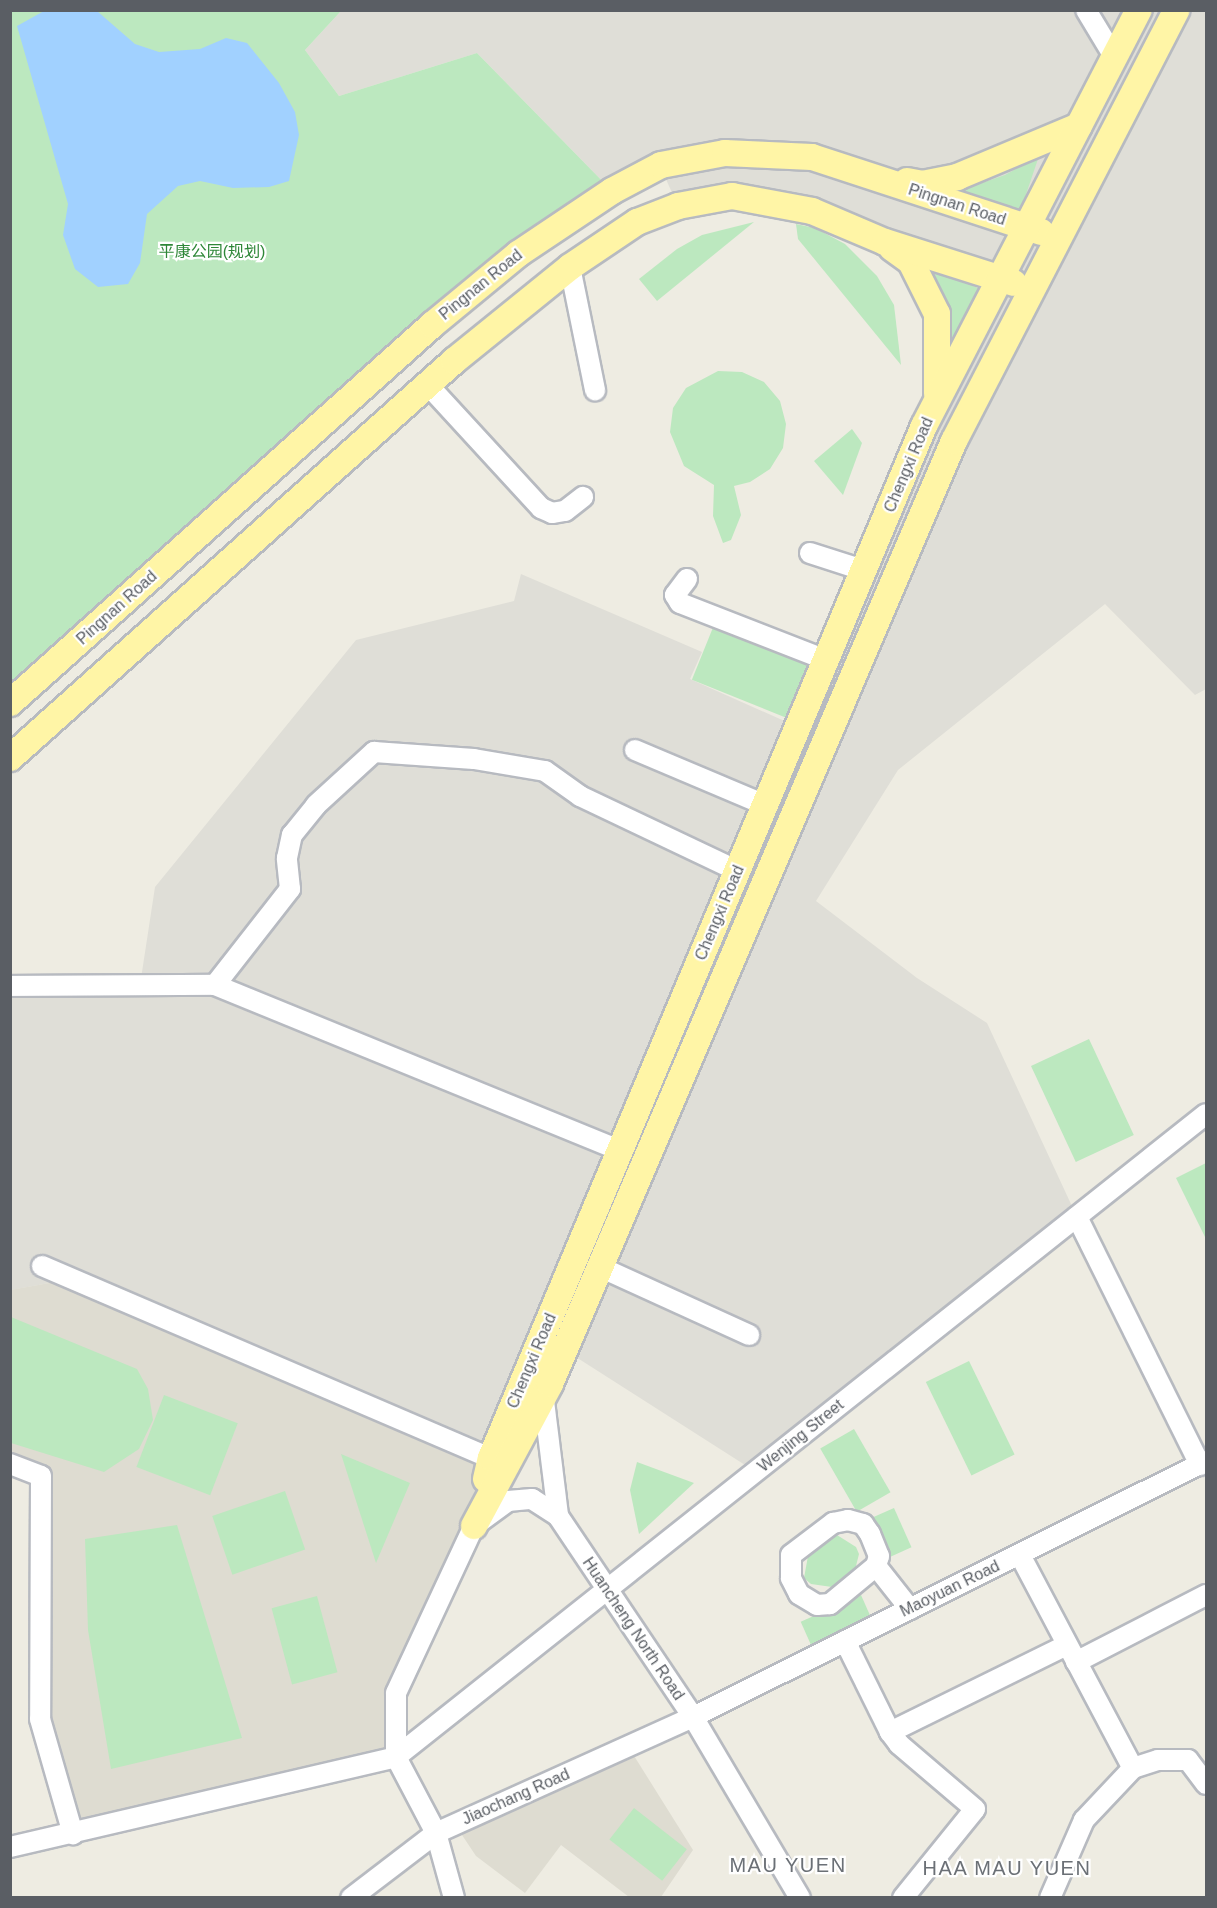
<!DOCTYPE html>
<meta charset="utf-8">
<style>
body{margin:0}
#map{position:relative;width:1217px;height:1908px;overflow:hidden;background:#eeece2;font-family:Arial,"Noto Sans SC",sans-serif}
div>[style]{position:absolute}
[style*='--x']{left:calc(var(--x)*1px);top:calc(var(--y)*1px);width:calc(var(--w)*1px);rotate:calc(var(--a)*1deg)}
.industrial>*{inset:0;background:#dfded7}
.education>*{inset:0;background:#dedcd1}
.green>*{inset:0;background:#bce8bf;transform-origin:0 0}
.water>*{inset:0;background:#a1d1ff}
.roads{filter:drop-shadow(2px 0 #b7bac0) drop-shadow(-2px 0 #b7bac0) drop-shadow(0 2px #b7bac0) drop-shadow(0 -2px #b7bac0)}
.minor>*{height:20px;margin:-10px;padding:0 10px;transform-origin:10px;border-radius:10px;background:#fff}
.major>*{height:26px;margin:-13px;padding:0 13px;transform-origin:13px;border-radius:13px;background:#fff5a6}
span{translate:-50% -50%;white-space:nowrap;text-align:center;line-height:1.15;-webkit-text-stroke:4.5px #fff;paint-order:stroke}
.street-label{font-size:16px;color:#5a5e64}
.park-label{font-size:16px;color:#2e8738}
.quarter-label{font-size:20px;color:#6b7076;letter-spacing:1.5px}
.frame{position:absolute;inset:0;border:12px solid #5a5e64;pointer-events:none}
</style>
<div id="map">
<div class="industrial">
<i style="clip-path:polygon(341px 11px,1206px 11px,1206px 689px,1195px 695px,1105px 604px,898px 770px,816px 901px,917px 978px,987px 1023px,1077px 1217px,756px 1472px,543px 1336px,491px 1458px,55px 1282px,11px 1290px,11px 986px,140px 985px,155px 887px,356px 640px,514px 601px,521px 574px,702px 652px,690px 679px,798px 727px,1000px 279px,812px 211px,678px 206px,660px 166px,612px 191px,477px 53px,339px 96px,305px 50px)"></i>
</div>
<div class="education">
<i style="clip-path:polygon(55px 1282px,491px 1458px,474px 1526px,396px 1693px,396px 1757px,73px 1834px,40px 1719px,41px 1476px,11px 1464px,10px 1290px)"></i>
<i style="clip-path:polygon(631px 1751px,693px 1850px,661px 1897px,629px 1897px,561px 1845px,525px 1893px,476px 1856px,460px 1832px)"></i>
</div>
<div class="green">
<i style="clip-path:polygon(11px 11px,341px 11px,305px 50px,339px 96px,477px 53px,612px 191px,518px 254px,11px 703px)"></i>
<i style="clip-path:polygon(1039px 156px,1019px 215px,956px 192px,1005px 175px)"></i>
<i style="clip-path:polygon(754px 222px,657px 301px,639px 279px,677px 249px,702px 235px)"></i>
<i style="clip-path:polygon(796px 224px,815px 228px,845px 244px,877px 276px,894px 305px,901px 365px,798px 239px)"></i>
<i style="clip-path:polygon(920px 262px,980px 289px,949px 348px)"></i>
<i style="clip-path:polygon(718px 371px,742px 372px,764px 382px,780px 401px,786px 424px,783px 448px,770px 469px,750px 482px,734px 486px,741px 515px,731px 540px,723px 543px,713px 516px,714px 485px,684px 466px,670px 432px,673px 408px,686px 388px)"></i>
<i style="clip-path:polygon(852px 429px,862px 443px,843px 495px,814px 461px)"></i>
<i style="left:714px;top:625px;width:117px;height:59px;rotate:22deg"></i>
<i style="left:1089px;top:1039px;width:106px;height:64px;rotate:65deg"></i>
<i style="clip-path:polygon(1206px 1163px,1206px 1239px,1176px 1178px)"></i>
<i style="clip-path:polygon(11px 1317px,137px 1369px,148px 1389px,153px 1420px,139px 1449px,104px 1472px,11px 1443px)"></i>
<i style="left:969px;top:1361px;width:104px;height:48px;rotate:64deg"></i>
<i style="left:164px;top:1395px;width:79px;height:77px;rotate:21deg"></i>
<i style="left:854px;top:1429px;width:73px;height:39px;rotate:60deg"></i>
<i style="clip-path:polygon(341px 1454px,410px 1483px,376px 1563px)"></i>
<i style="clip-path:polygon(637px 1462px,694px 1483px,639px 1534px,630px 1490px)"></i>
<i style="left:285px;top:1491px;width:62px;height:77px;rotate:71deg"></i>
<i style="left:894px;top:1508px;width:43px;height:23px;rotate:66deg"></i>
<i style="clip-path:polygon(177px 1525px,242px 1738px,111px 1769px,88px 1630px,85px 1539px)"></i>
<i style="clip-path:polygon(837px 1535px,856px 1547px,859px 1554px,855px 1570px,832px 1587px,811px 1584px,804px 1578px,808px 1556px)"></i>
<i style="left:861px;top:1595px;width:27px;height:66px;rotate:66deg"></i>
<i style="left:317px;top:1596px;width:79px;height:47px;rotate:75deg"></i>
<i style="left:634px;top:1808px;width:67px;height:40px;rotate:38deg"></i>
</div>
<div class="water">
<i style="clip-path:polygon(44px 11px,97px 11px,135px 44px,159px 52px,200px 49px,226px 38px,247px 43px,279px 83px,295px 112px,299px 135px,289px 181px,269px 187px,233px 188px,200px 181px,178px 186px,147px 214px,140px 263px,128px 284px,98px 287px,75px 269px,63px 235px,68px 204px,17px 26px)"></i>
</div>
<div class="roads">
<div class="minor">
<i style="--x:1086;--y:10;--w:56;--a:58.9"></i>
<i style="--x:570;--y:267;--w:126;--a:78.5"></i>
<i style="--x:428;--y:385;--w:167;--a:47.4"></i>
<i style="--x:541;--y:508;--w:12;--a:24"></i>
<i style="--x:552;--y:513;--w:13;--a:-9"></i>
<i style="--x:565;--y:511;--w:23;--a:-38"></i>
<i style="--x:810;--y:553;--w:56;--a:17.8"></i>
<i style="--x:687;--y:579;--w:20;--a:127"></i>
<i style="--x:675;--y:595;--w:9;--a:58"></i>
<i style="--x:680;--y:603;--w:157;--a:21.3"></i>
<i style="--x:635;--y:750;--w:141;--a:22.9"></i>
<i style="--x:215;--y:985;--w:122;--a:-52"></i>
<i style="--x:290;--y:889;--w:31;--a:-96"></i>
<i style="--x:287;--y:858;--w:24;--a:-78"></i>
<i style="--x:292;--y:835;--w:38;--a:-51"></i>
<i style="--x:316;--y:805;--w:79;--a:-42.4"></i>
<i style="--x:374;--y:752;--w:100;--a:4"></i>
<i style="--x:474;--y:759;--w:72;--a:9.6"></i>
<i style="--x:545;--y:771;--w:43;--a:35.5"></i>
<i style="--x:580;--y:796;--w:175;--a:25.4"></i>
<i style="--x:10;--y:986;--w:205;--a:-0.3"></i>
<i style="--x:215;--y:985;--w:437;--a:22.2"></i>
<i style="--x:1077;--y:1217;--w:277;--a:63.6"></i>
<i style="--x:42;--y:1266;--w:488;--a:23.2"></i>
<i style="--x:600;--y:1267;--w:164;--a:24.5"></i>
<i style="--x:543;--y:1393;--w:124;--a:83"></i>
<i style="--x:558;--y:1516;--w:242;--a:56.1"></i>
<i style="--x:693;--y:1717;--w:210;--a:59.4"></i>
<i style="--x:10;--y:1464;--w:33;--a:21"></i>
<i style="--x:41;--y:1476;--w:243;--a:90.2"></i>
<i style="--x:40;--y:1719;--w:120;--a:74"></i>
<i style="--x:848;--y:1520;--w:16;--a:15"></i>
<i style="--x:863;--y:1524;--w:12;--a:55"></i>
<i style="--x:870;--y:1534;--w:24;--a:68"></i>
<i style="--x:879;--y:1556;--w:10;--a:107"></i>
<i style="--x:876;--y:1566;--w:60;--a:140.4"></i>
<i style="--x:830;--y:1604;--w:13;--a:176"></i>
<i style="--x:817;--y:1605;--w:21;--a:-149"></i>
<i style="--x:799;--y:1594;--w:18;--a:-117"></i>
<i style="--x:791;--y:1578;--w:23;--a:-90"></i>
<i style="--x:791;--y:1555;--w:53;--a:-37.3"></i>
<i style="--x:833;--y:1523;--w:15;--a:-11"></i>
<i style="--x:1020;--y:1555;--w:241;--a:62.1"></i>
<i style="--x:876;--y:1566;--w:55;--a:51.7"></i>
<i style="--x:845;--y:1641;--w:102;--a:63.7"></i>
<i style="--x:1076;--y:1662;--w:146;--a:-27.3"></i>
<i style="--x:10;--y:1847;--w:396;--a:-13.1"></i>
<i style="--x:396;--y:1757;--w:1034;--a:-38.44"></i>
<i style="--x:351;--y:1898;--w:107;--a:-37.4"></i>
<i style="--x:436;--y:1833;--w:282;--a:-24.3"></i>
<i style="--x:693;--y:1717;--w:573;--a:-26.52"></i>
<i style="--x:454;--y:1898;--w:67;--a:-105.5"></i>
<i style="--x:436;--y:1833;--w:86;--a:-117.8"></i>
<i style="--x:396;--y:1757;--w:64;--a:-90"></i>
<i style="--x:396;--y:1693;--w:184;--a:-65"></i>
<i style="--x:474;--y:1526;--w:42;--a:-36.3"></i>
<i style="--x:508;--y:1501;--w:24;--a:-5"></i>
<i style="--x:532;--y:1499;--w:31;--a:33"></i>
<i style="--x:903;--y:1898;--w:114;--a:-51"></i>
<i style="--x:975;--y:1809;--w:100;--a:-139.5"></i>
<i style="--x:899;--y:1744;--w:15;--a:-127"></i>
<i style="--x:890;--y:1732;--w:197;--a:-26.2"></i>
<i style="--x:1050;--y:1898;--w:85;--a:-66.4"></i>
<i style="--x:1084;--y:1820;--w:71;--a:-46.7"></i>
<i style="--x:1133;--y:1768;--w:26;--a:-18"></i>
<i style="--x:1158;--y:1760;--w:30;--a:0"></i>
<i style="--x:1188;--y:1760;--w:30;--a:53"></i>
</div>
<div class="major">
<i style="--x:907;--y:181;--w:15;--a:11"></i>
<i style="--x:922;--y:184;--w:36;--a:-11"></i>
<i style="--x:957;--y:177;--w:132;--a:-22.7"></i>
<i style="--x:892;--y:248;--w:24;--a:36"></i>
<i style="--x:911;--y:262;--w:58;--a:63.4"></i>
<i style="--x:937;--y:314;--w:79;--a:90"></i>
<i style="--x:10;--y:703;--w:567;--a:-41.85"></i>
<i style="--x:432;--y:325;--w:112;--a:-39.5"></i>
<i style="--x:518;--y:254;--w:113;--a:-33.8"></i>
<i style="--x:612;--y:191;--w:55;--a:-28"></i>
<i style="--x:661;--y:165;--w:65;--a:-10.6"></i>
<i style="--x:725;--y:153;--w:87;--a:2.6"></i>
<i style="--x:812;--y:157;--w:241;--a:18.1"></i>
<i style="--x:10;--y:758;--w:596;--a:-41.8"></i>
<i style="--x:454;--y:361;--w:149;--a:-39"></i>
<i style="--x:570;--y:267;--w:81;--a:-33.9"></i>
<i style="--x:637;--y:222;--w:44;--a:-21.3"></i>
<i style="--x:678;--y:206;--w:55;--a:-10.5"></i>
<i style="--x:732;--y:196;--w:81;--a:10.6"></i>
<i style="--x:812;--y:211;--w:79;--a:23"></i>
<i style="--x:885;--y:242;--w:135;--a:17.6"></i>
<i style="--x:486;--y:1479;--w:22;--a:-77"></i>
<i style="--x:491;--y:1458;--w:1119;--a:-67.24"></i>
<i style="--x:924;--y:426;--w:468;--a:-62.7"></i>
<i style="--x:474;--y:1526;--w:161;--a:-61.8"></i>
<i style="--x:550;--y:1384;--w:1026;--a:-66.81"></i>
<i style="--x:954;--y:441;--w:485;--a:-62.7"></i>
</div>
</div>
<div class="street-label">
<span style="left:957px;top:205px;rotate:18deg">Pingnan Road</span>
<span style="left:481px;top:285px;rotate:-39deg">Pingnan Road</span>
<span style="left:909px;top:465px;rotate:-67deg">Chengxi Road</span>
<span style="left:117px;top:608px;rotate:-42deg">Pingnan Road</span>
<span style="left:720px;top:913px;rotate:-67deg">Chengxi Road</span>
<span style="left:532px;top:1361px;rotate:-67deg">Chengxi Road</span>
<span style="left:801px;top:1436px;rotate:-39deg">Wenjing Street</span>
<span style="left:950px;top:1589px;rotate:-26deg">Maoyuan Road</span>
<span style="left:633px;top:1629px;rotate:56deg">Huancheng North Road</span>
<span style="left:516px;top:1797px;rotate:-24deg">Jiaochang Road</span>
</div>
<div class="park-label">
<span style="left:212px;top:252px">平康公园(规划)</span>
</div>
<div class="quarter-label">
<span style="left:788px;top:1865px">MAU YUEN</span>
<span style="left:1007px;top:1868px">HAA MAU YUEN</span>
</div>
<div class="frame"></div>
</div>
